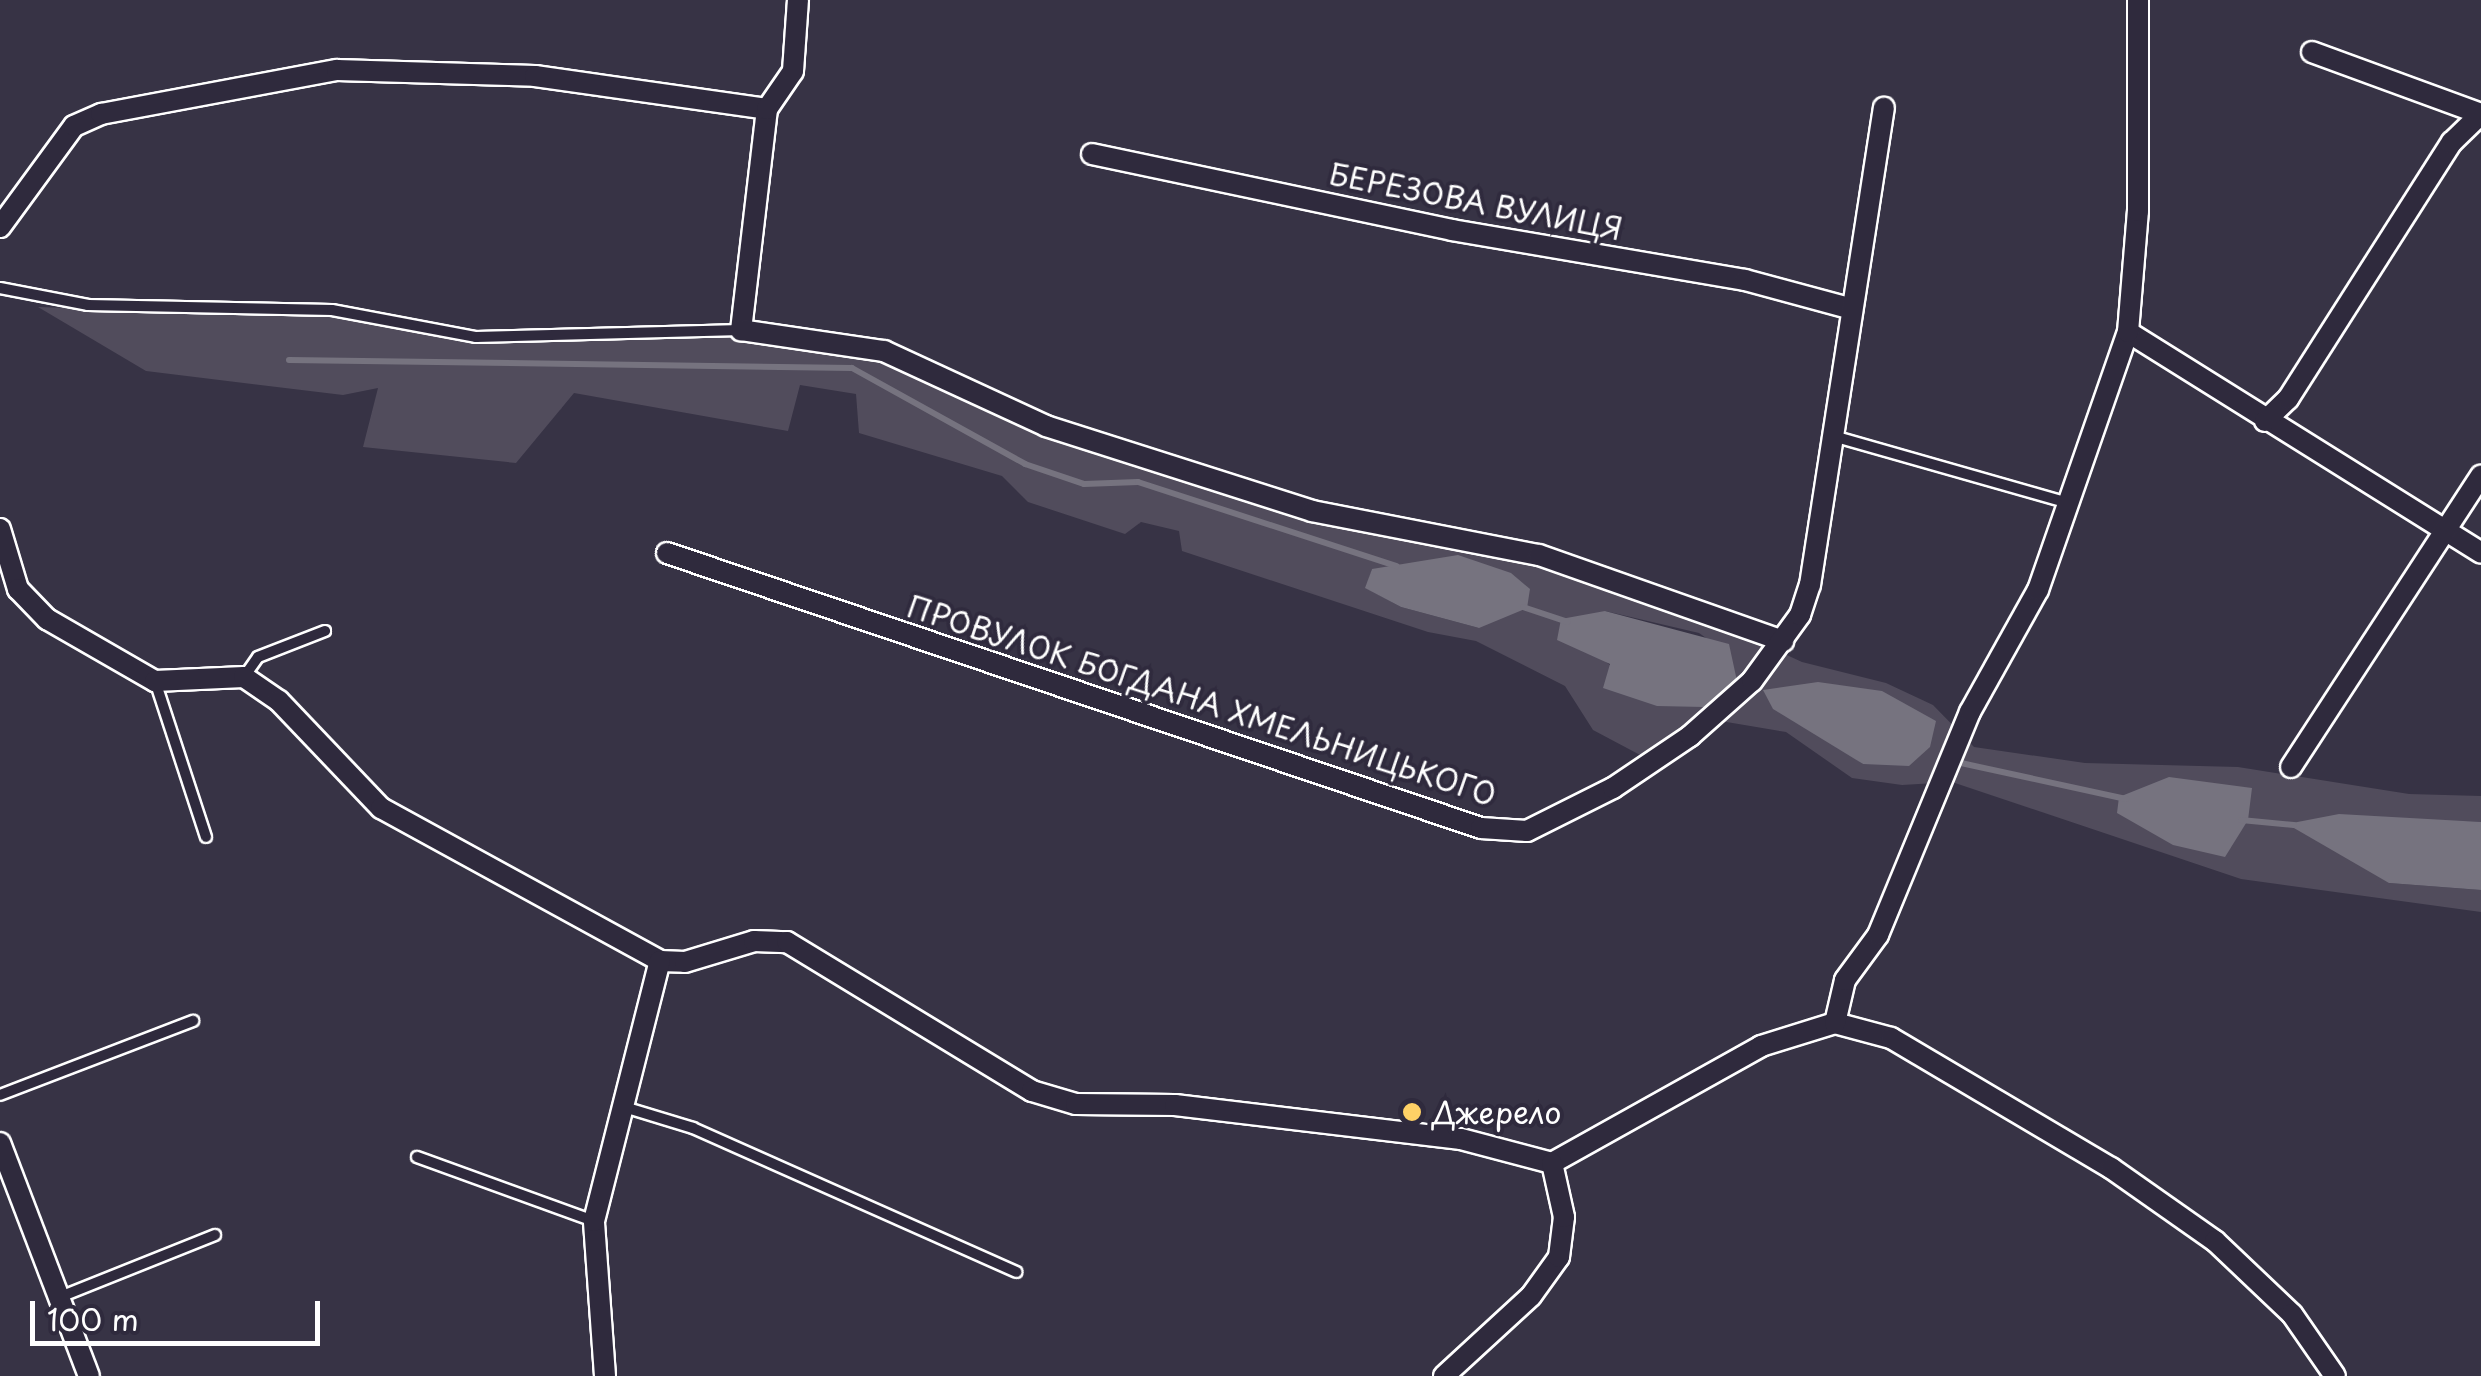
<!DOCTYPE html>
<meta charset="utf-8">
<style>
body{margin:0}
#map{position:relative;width:2481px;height:1376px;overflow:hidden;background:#373345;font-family:"Playpen Sans",sans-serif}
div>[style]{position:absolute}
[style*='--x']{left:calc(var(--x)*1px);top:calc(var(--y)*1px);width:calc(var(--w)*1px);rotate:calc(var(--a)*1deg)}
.green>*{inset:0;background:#514c5c}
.water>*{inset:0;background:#76737f}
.stream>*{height:6px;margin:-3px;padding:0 3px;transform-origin:3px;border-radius:3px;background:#76737f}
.roads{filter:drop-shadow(2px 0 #fff) drop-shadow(-2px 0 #fff) drop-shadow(0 2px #fff) drop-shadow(0 -2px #fff)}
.service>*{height:10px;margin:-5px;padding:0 5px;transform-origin:5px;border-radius:5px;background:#2f2a3d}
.minor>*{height:20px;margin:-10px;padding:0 10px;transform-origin:10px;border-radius:10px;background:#2f2a3d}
.dots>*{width:28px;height:28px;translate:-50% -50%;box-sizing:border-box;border:5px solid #2f2a3d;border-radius:50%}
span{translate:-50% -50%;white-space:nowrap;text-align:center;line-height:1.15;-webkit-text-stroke:8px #2f2a3d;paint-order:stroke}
.street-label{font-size:30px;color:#fff}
.poi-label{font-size:30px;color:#fff}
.left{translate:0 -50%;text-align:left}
.scale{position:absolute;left:30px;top:1301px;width:290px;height:45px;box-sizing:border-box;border:5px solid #fff;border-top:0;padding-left:12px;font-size:30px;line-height:35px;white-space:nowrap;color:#fff;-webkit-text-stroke:8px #2f2a3d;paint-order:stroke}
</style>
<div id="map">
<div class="green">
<i style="clip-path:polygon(evenodd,38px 307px,332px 316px,476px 344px,740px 336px,883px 355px,1043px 431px,1470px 543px,1720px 624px,1802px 662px,1886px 683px,1933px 705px,1974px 747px,2085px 763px,2238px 767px,2409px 794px,2481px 796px,2481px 822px,2425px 821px,2389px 883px,2481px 890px,2481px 912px,2241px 879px,1952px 782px,1902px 785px,1852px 778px,1786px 732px,1697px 717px,1642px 756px,1593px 730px,1565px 686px,1476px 641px,1428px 632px,1182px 551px,1179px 531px,1141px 522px,1125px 534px,1028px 502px,1002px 476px,859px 433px,856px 394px,800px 385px,788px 431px,574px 393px,516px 463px,363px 447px,378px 388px,343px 395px,146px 371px,38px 307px,1372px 569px,1479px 628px,1401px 607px,1366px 588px,1372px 569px,38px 307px,1605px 611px,1699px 633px,1716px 645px,1610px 665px,1593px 652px,1605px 611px,38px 307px,1935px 721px,1863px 764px,1836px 745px,1935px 721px)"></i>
</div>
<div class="water">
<i style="clip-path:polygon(1458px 555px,1511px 573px,1530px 589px,1527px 608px,1479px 628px,1401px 607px,1365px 588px,1372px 569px)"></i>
<i style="clip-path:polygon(1605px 611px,1729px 644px,1737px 681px,1704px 707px,1657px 706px,1603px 688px,1610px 664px,1557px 640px,1561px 619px)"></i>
<i style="clip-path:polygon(1818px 682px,1882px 691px,1936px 721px,1930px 747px,1909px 766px,1863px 764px,1773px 709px,1763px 690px)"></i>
<i style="clip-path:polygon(2169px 777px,2252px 788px,2248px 820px,2225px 857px,2173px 845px,2117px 813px,2119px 797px)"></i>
<i style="clip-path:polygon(2339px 814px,2481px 822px,2481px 890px,2389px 883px,2287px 824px)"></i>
</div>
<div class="stream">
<i style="--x:289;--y:360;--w:563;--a:0.81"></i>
<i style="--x:852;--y:368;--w:198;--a:29"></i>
<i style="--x:1025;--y:464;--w:62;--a:18.7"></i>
<i style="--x:1084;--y:484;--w:54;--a:-2.1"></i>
<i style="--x:1138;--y:482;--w:272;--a:18"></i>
<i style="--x:1523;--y:607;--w:47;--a:18.4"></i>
<i style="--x:1961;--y:763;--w:169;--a:12.3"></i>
<i style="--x:2241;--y:820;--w:53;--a:5.4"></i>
</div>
<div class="roads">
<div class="service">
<i style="--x:0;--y:288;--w:90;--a:10.9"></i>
<i style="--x:88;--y:305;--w:244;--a:1.2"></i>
<i style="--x:332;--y:310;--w:147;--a:10.6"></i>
<i style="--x:476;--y:337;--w:265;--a:-1.5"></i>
<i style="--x:1833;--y:436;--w:248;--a:15.9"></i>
<i style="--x:244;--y:677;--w:24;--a:-55"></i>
<i style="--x:258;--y:657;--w:72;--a:-21.2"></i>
<i style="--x:155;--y:681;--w:164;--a:71.9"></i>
<i style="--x:0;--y:1095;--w:207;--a:-21"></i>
<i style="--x:624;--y:1107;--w:72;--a:16.9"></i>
<i style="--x:693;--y:1128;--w:354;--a:24"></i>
<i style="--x:417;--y:1157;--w:188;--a:19.9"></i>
<i style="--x:60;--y:1297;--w:167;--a:-21.8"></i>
</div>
<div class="minor">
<i style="--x:2312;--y:52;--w:180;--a:20.1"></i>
<i style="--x:767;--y:109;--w:223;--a:96.7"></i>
<i style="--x:741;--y:330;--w:145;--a:8.4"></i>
<i style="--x:884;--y:351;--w:179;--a:24.8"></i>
<i style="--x:1046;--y:426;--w:279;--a:17.7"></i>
<i style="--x:1312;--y:511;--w:231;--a:11"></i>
<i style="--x:1539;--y:555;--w:259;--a:19.4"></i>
<i style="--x:1092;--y:154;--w:368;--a:11.9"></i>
<i style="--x:1452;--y:230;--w:297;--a:9.7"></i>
<i style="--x:1745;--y:280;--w:108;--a:15.1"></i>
<i style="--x:0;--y:227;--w:125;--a:-53.8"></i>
<i style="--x:74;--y:126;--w:30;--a:-24"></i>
<i style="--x:101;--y:114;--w:240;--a:-10.6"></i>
<i style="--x:337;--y:70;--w:198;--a:1.7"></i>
<i style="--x:535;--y:76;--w:234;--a:8.1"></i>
<i style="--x:767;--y:109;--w:46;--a:-55.6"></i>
<i style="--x:793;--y:71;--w:71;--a:-86"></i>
<i style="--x:2128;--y:332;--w:416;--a:32"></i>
<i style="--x:2265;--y:421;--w:32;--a:-44"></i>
<i style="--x:2288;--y:399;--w:305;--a:-57.5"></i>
<i style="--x:2452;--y:142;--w:40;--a:-44"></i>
<i style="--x:0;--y:529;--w:63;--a:73.3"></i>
<i style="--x:18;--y:589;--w:42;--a:46"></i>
<i style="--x:47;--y:619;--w:125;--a:29.9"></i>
<i style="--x:155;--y:681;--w:89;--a:-2.6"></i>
<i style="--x:244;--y:677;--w:42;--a:34.4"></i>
<i style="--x:279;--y:701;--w:148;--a:46.4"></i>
<i style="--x:381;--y:808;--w:318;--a:28.7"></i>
<i style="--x:660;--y:961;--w:25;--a:2"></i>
<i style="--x:685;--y:962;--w:72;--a:-16.9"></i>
<i style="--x:754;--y:941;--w:33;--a:2"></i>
<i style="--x:787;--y:942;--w:287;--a:31.3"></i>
<i style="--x:1032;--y:1091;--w:46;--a:16.5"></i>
<i style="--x:1076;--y:1104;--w:99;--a:0.6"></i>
<i style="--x:1175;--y:1105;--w:288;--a:6.8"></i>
<i style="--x:1461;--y:1139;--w:94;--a:14.8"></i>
<i style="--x:1552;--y:1163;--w:240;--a:-29.2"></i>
<i style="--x:1761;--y:1046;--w:77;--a:-17.3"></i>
<i style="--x:1835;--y:1023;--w:58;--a:15"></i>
<i style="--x:1891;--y:1038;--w:256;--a:30.6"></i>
<i style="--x:2111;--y:1168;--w:127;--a:35.1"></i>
<i style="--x:2215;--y:1241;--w:106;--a:43.5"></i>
<i style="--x:2292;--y:1314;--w:75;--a:55.3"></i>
<i style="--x:667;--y:553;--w:859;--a:18.67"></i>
<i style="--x:1481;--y:828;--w:46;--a:3.7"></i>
<i style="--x:1527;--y:831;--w:96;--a:-26.6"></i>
<i style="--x:1613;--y:788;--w:93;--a:-34"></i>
<i style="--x:1690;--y:736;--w:83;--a:-41.6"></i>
<i style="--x:1752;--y:681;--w:82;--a:-54"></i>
<i style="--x:1800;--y:615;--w:32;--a:-72"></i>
<i style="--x:1810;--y:585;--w:483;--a:-81.2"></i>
<i style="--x:2291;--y:767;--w:348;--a:-56.9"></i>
<i style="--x:1835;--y:1023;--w:44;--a:-76.9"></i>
<i style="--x:1845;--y:980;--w:56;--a:-53.7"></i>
<i style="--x:1878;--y:935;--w:241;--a:-67.6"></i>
<i style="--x:1970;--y:712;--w:140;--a:-60.9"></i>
<i style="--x:2038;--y:590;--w:273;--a:-70.8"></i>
<i style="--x:2128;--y:332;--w:121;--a:-85.3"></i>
<i style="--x:2138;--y:211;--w:211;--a:-90"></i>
<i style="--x:0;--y:1143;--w:249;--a:69.1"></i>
<i style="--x:605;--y:1376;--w:155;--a:-94.1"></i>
<i style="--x:594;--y:1221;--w:268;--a:-75.8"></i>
<i style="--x:1444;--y:1376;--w:118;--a:-42.6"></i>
<i style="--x:1531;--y:1296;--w:48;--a:-54.3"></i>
<i style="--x:1559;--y:1257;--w:40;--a:-82.9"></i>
<i style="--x:1564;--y:1217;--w:55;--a:-102.5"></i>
</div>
</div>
<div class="dots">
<i style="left:1412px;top:1112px;background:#ffd166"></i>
</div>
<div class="street-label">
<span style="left:1476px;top:201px;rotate:11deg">БЕРЕЗОВА ВУЛИЦЯ</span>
<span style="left:1202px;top:700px;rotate:18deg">ПРОВУЛОК БОГДАНА ХМЕЛЬНИЦЬКОГО</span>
</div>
<div class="poi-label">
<span class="left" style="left:1432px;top:1112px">Джерело</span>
</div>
<div class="scale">100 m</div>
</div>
